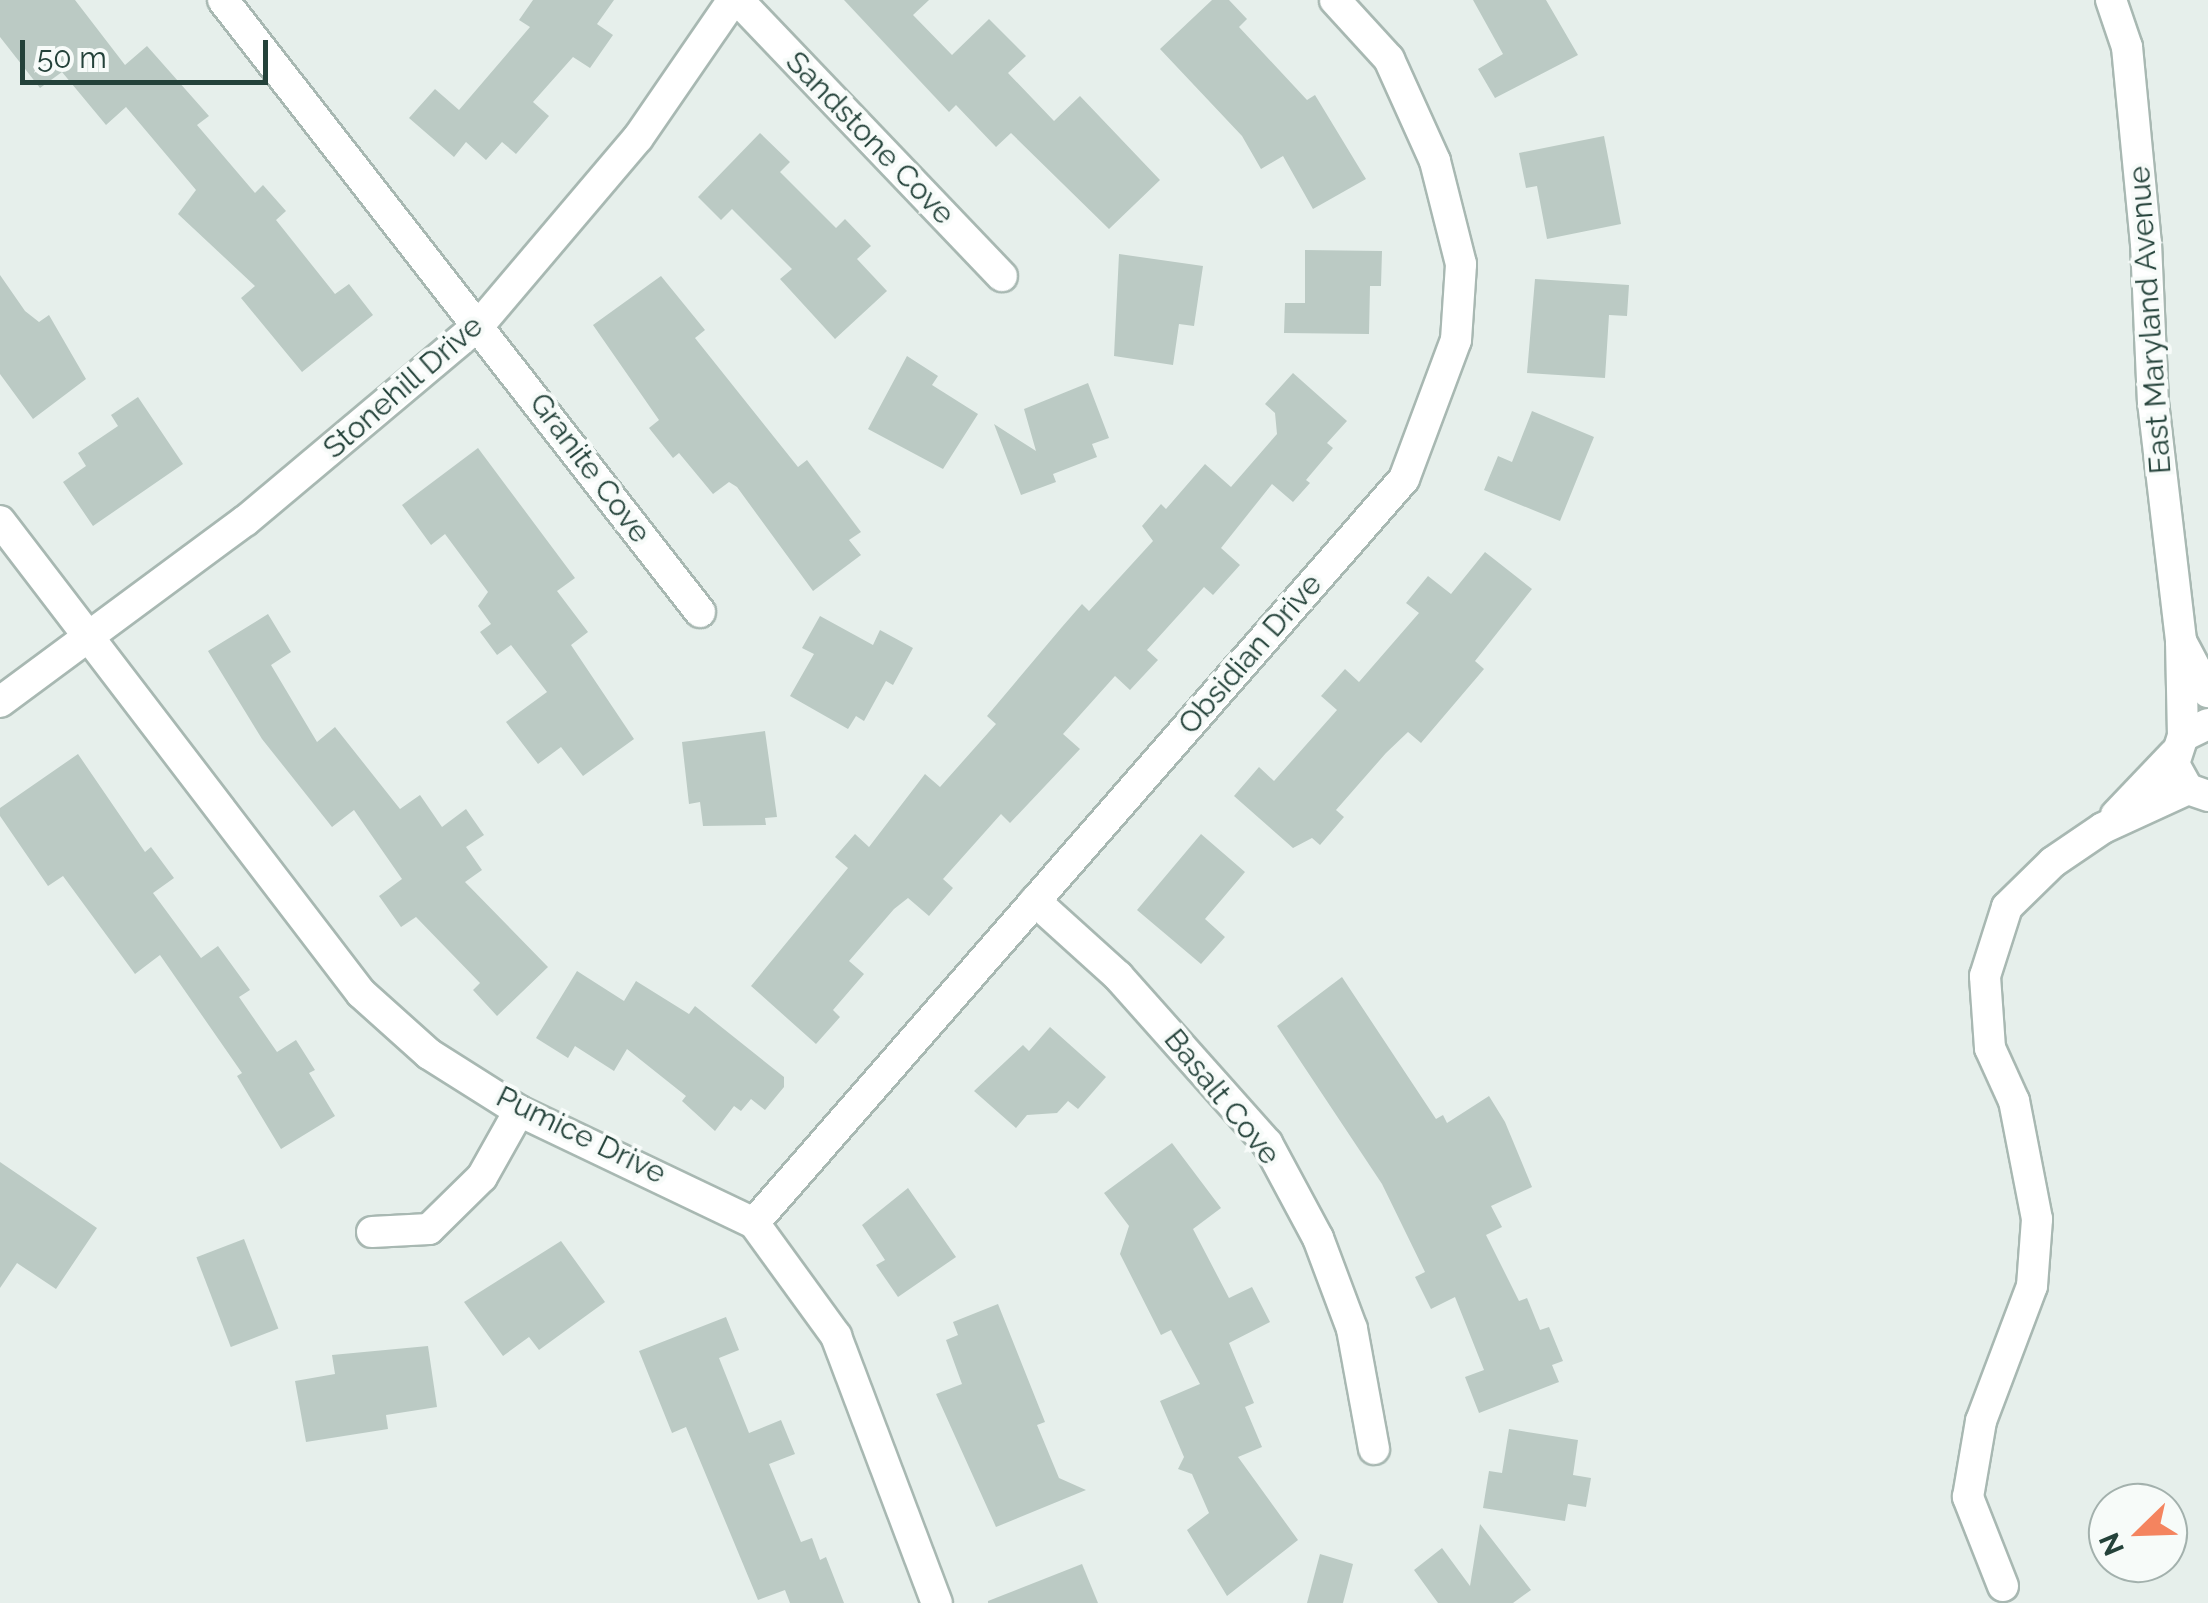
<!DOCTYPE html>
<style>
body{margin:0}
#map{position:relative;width:2208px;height:1603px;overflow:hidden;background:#e6efeb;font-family:Raleway,sans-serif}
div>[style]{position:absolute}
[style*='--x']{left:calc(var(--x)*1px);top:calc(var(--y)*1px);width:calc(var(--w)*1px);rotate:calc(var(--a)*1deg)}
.building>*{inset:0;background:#bbcac4;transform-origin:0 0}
.roads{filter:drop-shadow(2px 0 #a8b8b2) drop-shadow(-2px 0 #a8b8b2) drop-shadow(0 2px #a8b8b2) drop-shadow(0 -2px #a8b8b2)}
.street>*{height:30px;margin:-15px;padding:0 15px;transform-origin:15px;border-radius:15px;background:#fff}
.secondary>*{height:30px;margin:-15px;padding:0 15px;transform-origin:15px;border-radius:15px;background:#fff}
span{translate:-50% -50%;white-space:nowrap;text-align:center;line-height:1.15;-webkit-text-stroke:8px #f7fbf9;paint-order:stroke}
.street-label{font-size:30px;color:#24423a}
.north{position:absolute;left:2088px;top:1483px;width:100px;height:100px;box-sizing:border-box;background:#f7fbf9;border:2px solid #a3b1ad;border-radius:50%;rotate:247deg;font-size:28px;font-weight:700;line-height:40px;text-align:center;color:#24423a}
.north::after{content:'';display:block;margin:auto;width:35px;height:45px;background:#f4845f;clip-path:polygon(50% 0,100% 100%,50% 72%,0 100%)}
.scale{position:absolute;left:20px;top:40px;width:248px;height:45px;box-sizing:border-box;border:5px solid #24423a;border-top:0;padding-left:12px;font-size:30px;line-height:35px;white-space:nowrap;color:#24423a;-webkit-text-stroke:8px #f7fbf9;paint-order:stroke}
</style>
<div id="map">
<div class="building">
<i style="clip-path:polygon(0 0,75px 0,125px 65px,147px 46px,209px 116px,197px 125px,255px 193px,263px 185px,286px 211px,276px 220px,335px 294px,349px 284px,373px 315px,302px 372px,241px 298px,255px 286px,178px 214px,196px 190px,126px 107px,106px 125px,62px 72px,40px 88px,0 37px)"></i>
<i style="clip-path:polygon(533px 0,614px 0,597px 24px,613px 35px,590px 68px,573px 57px,533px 102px,549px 116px,516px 154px,502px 142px,486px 160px,466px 142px,454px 157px,409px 118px,435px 89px,459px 110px,530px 27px,519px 20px)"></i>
<i style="clip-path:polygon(844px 0,929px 0,913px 15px,952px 55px,989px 19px,1026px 56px,1008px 73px,1054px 121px,1080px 96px,1160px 180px,1109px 229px,1011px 133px,996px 147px,956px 105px,949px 112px)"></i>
<i style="clip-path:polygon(1212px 0,1229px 0,1247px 19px,1239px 27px,1307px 100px,1315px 95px,1366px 179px,1313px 209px,1283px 156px,1261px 169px,1242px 136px,1160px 49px)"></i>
<i style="clip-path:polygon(1473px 0,1546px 0,1578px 55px,1495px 98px,1478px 69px,1503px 54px)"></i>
<i style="clip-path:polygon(760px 133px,790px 162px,780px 172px,836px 228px,845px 219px,871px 246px,857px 259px,887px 291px,835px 339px,780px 279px,792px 269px,732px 209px,721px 220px,698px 197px)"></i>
<i style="clip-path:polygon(1604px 136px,1621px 224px,1547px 239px,1537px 186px,1526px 188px,1519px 153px)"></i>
<i style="clip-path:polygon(1305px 250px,1382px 251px,1381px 286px,1370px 286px,1369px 334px,1284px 333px,1285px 303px,1305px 303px)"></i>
<i style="clip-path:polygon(1119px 254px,1203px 266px,1194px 326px,1179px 324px,1173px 365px,1114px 356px)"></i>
<i style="clip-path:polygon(0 275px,25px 311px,39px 322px,49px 315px,86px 379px,33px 419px,0 374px)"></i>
<i style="clip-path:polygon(661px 276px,705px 330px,695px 338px,798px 467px,807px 460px,861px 532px,849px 540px,861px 555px,813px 591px,737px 487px,729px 482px,713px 494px,679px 453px,673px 458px,649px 428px,659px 420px,593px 325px)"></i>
<i style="clip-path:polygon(1535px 279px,1629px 285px,1627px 316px,1609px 315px,1605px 378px,1527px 373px)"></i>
<i style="clip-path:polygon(907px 356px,938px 376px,932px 385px,978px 414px,943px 469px,868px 429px)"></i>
<i style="clip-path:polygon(1293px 373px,1347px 421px,1327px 443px,1333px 448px,1306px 480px,1310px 483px,1293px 502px,1272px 484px,1221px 548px,1240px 565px,1213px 595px,1204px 587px,1147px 650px,1158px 660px,1130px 690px,1115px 676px,1063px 734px,1080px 749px,1010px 823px,1001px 814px,943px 879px,953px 888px,929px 916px,908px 898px,894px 909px,849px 961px,864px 974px,833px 1010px,840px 1017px,816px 1044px,751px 986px,848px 868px,835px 857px,855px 834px,869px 847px,925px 774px,940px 787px,996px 724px,987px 716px,1062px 627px,1082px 604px,1089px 611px,1153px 541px,1142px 526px,1161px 504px,1166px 509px,1205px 464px,1231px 487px,1277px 434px,1275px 413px,1265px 404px)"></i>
<i style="clip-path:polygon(1088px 383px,1109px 438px,1092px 444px,1097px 457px,1053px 474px,1056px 482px,1021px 495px,994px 424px,1036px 451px,1024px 409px)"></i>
<i style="clip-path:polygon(138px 397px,183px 464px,93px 526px,63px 482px,86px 466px,78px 453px,118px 426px,111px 415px)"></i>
<i style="clip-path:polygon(1532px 411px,1594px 437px,1560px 521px,1484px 490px,1498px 456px,1512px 462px)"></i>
<i style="clip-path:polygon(478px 448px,575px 578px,557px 591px,588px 632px,571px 645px,634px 739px,583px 776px,561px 747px,538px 764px,506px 722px,547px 692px,511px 645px,497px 655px,480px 632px,491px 624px,478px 606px,488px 592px,445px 534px,431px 545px,402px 505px)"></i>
<i style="clip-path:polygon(1485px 552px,1532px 589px,1475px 661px,1484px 669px,1421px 743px,1408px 732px,1386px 753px,1336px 810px,1344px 817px,1320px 845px,1312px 838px,1293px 848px,1234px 796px,1259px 767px,1274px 781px,1337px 710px,1321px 696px,1345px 669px,1359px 682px,1419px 613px,1406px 603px,1428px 576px,1451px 594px)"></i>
<i style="clip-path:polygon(268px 614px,291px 652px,271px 665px,317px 742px,335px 727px,400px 809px,420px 795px,442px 827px,466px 809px,484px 835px,466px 847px,482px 870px,465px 882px,548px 967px,497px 1016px,473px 990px,480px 983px,416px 917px,401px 927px,379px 896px,402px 879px,354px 810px,332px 827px,262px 739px,208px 651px)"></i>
<i style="clip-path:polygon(820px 616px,873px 645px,880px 630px,913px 648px,893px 685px,886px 681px,864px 721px,856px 716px,848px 729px,790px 696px,814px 654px,802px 648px)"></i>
<i style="clip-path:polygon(765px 731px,777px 817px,765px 818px,766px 825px,703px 826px,700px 802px,689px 804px,682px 742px)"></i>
<i style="clip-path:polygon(78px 754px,145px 852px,151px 847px,174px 878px,153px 893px,201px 958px,218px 946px,250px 990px,239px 997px,277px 1052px,296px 1040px,315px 1070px,309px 1073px,335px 1116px,281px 1149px,237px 1076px,242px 1073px,160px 955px,135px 974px,63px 876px,48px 886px,0 816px,0 808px)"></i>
<i style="clip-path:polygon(1201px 834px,1245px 872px,1205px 919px,1225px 937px,1201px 964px,1137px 910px)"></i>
<i style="clip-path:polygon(577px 971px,624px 1001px,636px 981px,689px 1014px,695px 1006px,784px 1077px,784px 1087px,765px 1110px,751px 1099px,741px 1111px,734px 1106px,715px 1131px,682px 1101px,686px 1096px,627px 1049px,614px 1071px,575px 1046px,568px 1058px,536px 1038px)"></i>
<i style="clip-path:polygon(1342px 977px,1436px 1119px,1443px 1115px,1447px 1123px,1489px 1096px,1505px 1122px,1532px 1187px,1491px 1206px,1502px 1227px,1486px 1235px,1519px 1301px,1527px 1298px,1540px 1330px,1549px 1327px,1563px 1361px,1552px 1365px,1559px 1382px,1479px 1413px,1465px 1377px,1484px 1370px,1455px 1297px,1431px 1309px,1415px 1277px,1425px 1272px,1382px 1184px,1277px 1026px)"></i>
<i style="clip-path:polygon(1050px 1027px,1106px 1077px,1078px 1109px,1068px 1101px,1057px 1113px,1027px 1115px,1016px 1128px,974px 1091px,1023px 1045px,1029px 1051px)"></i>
<i style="clip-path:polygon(1172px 1143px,1221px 1208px,1193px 1229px,1229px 1298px,1252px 1287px,1270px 1322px,1229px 1343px,1254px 1403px,1245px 1407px,1262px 1447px,1238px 1457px,1298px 1540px,1227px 1596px,1187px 1530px,1209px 1513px,1192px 1474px,1178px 1469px,1184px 1457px,1160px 1401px,1200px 1384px,1171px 1330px,1161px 1335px,1120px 1254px,1129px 1226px,1104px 1193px)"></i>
<i style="clip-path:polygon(0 1162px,97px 1228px,56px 1289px,17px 1263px,0 1288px)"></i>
<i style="clip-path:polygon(908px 1188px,956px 1257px,898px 1297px,876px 1265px,885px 1260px,862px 1225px)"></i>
<i style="left:244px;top:1239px;width:96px;height:51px;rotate:69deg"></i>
<i style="clip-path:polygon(561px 1241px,605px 1302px,539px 1350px,529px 1337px,503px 1356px,464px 1302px)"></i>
<i style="clip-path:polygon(998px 1304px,1045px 1422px,1037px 1425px,1059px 1478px,1086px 1490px,996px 1527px,936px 1394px,962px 1384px,946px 1340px,958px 1335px,953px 1322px)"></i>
<i style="clip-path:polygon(726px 1317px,739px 1350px,719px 1358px,749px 1433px,781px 1420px,795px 1454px,769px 1464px,801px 1542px,812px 1538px,820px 1560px,826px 1557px,844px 1603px,790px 1603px,785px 1590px,758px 1600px,686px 1427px,672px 1433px,639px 1351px)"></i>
<i style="clip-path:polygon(428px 1346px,437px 1407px,386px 1415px,388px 1429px,306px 1442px,295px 1381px,335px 1374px,332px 1355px)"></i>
<i style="clip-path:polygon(1509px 1429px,1578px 1440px,1573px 1475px,1591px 1478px,1586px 1507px,1568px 1504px,1565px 1521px,1483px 1508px,1489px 1471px,1502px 1473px)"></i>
<i style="clip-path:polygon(1480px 1524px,1531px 1590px,1513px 1603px,1438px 1603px,1414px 1570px,1442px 1548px,1470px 1586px)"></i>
<i style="clip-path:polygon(1320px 1554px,1353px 1564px,1343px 1603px,1307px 1603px)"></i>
<i style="clip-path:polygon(1082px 1564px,1098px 1603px,988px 1603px,988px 1601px)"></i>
</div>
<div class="roads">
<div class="street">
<i style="--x:223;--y:0;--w:776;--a:52.07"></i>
<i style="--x:738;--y:0;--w:382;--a:46.3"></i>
<i style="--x:0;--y:521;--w:594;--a:52.59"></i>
<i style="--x:361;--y:993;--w:91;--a:41.9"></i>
<i style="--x:429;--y:1054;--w:107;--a:32.3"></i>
<i style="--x:519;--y:1111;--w:260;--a:25.5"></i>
<i style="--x:754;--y:1223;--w:140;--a:54"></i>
<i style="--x:836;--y:1336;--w:285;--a:69.3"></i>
<i style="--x:2116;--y:815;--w:84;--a:-46.4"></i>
<i style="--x:1035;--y:901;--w:112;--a:42.1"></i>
<i style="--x:1118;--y:976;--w:224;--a:48.3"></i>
<i style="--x:1267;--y:1143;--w:108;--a:61.8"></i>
<i style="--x:1318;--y:1238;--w:97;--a:69.5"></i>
<i style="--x:1352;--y:1329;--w:122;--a:79.6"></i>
<i style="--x:754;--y:1223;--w:988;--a:-48.86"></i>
<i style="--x:1404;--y:479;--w:148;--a:-69.5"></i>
<i style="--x:1456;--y:340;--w:76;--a:-86.2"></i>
<i style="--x:1461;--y:264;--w:106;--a:-104.2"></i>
<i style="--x:1435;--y:161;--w:112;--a:-114.3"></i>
<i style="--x:1389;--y:59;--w:80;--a:-132.5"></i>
<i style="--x:372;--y:1232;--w:57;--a:-3"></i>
<i style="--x:429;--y:1229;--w:74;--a:-44.5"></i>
<i style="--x:482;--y:1177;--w:76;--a:-60.7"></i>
<i style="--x:2003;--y:1586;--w:96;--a:-111.5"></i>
<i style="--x:1968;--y:1497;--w:77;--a:-80.3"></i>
<i style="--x:1981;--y:1421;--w:144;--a:-69.3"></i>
<i style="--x:2032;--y:1286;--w:67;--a:-85.7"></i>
<i style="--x:2037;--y:1219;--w:120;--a:-101"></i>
<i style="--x:2014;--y:1101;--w:58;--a:-114.4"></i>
<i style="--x:1990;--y:1048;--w:72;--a:-94"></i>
<i style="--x:1985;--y:976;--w:72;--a:-72.3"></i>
<i style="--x:2007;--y:907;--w:64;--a:-44.4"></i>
<i style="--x:2053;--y:862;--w:60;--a:-34.2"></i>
<i style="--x:2103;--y:828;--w:94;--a:-24.6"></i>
</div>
<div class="secondary">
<i style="--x:2111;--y:0;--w:50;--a:71.2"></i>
<i style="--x:2127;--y:47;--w:197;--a:84.5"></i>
<i style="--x:2146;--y:243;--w:159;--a:87.5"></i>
<i style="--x:2153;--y:402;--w:241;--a:83.3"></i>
<i style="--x:2181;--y:641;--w:95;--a:88.8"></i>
<i style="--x:2181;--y:641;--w:58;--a:62.1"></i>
<i style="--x:0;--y:702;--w:305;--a:-36.5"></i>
<i style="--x:245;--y:521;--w:307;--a:-40"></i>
<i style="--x:480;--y:324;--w:244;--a:-49.7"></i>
<i style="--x:638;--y:138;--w:168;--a:-55.5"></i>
<i style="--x:2208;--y:724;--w:28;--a:154"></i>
<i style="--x:2183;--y:736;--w:29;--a:108"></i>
<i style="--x:2174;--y:764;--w:29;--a:61"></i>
<i style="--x:2188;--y:789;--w:21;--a:19"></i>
</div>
</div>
<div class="street-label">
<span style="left:870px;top:138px;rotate:46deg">Sandstone Cove</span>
<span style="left:2150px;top:320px;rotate:-94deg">East Maryland Avenue</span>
<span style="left:403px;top:387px;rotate:-41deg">Stonehill Drive</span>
<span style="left:590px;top:468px;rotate:53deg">Granite Cove</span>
<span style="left:1250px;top:654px;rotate:-49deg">Obsidian Drive</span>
<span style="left:1222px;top:1097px;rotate:51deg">Basalt Cove</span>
<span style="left:581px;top:1135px;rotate:26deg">Pumice Drive</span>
</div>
<div class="north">N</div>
<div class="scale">50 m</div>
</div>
